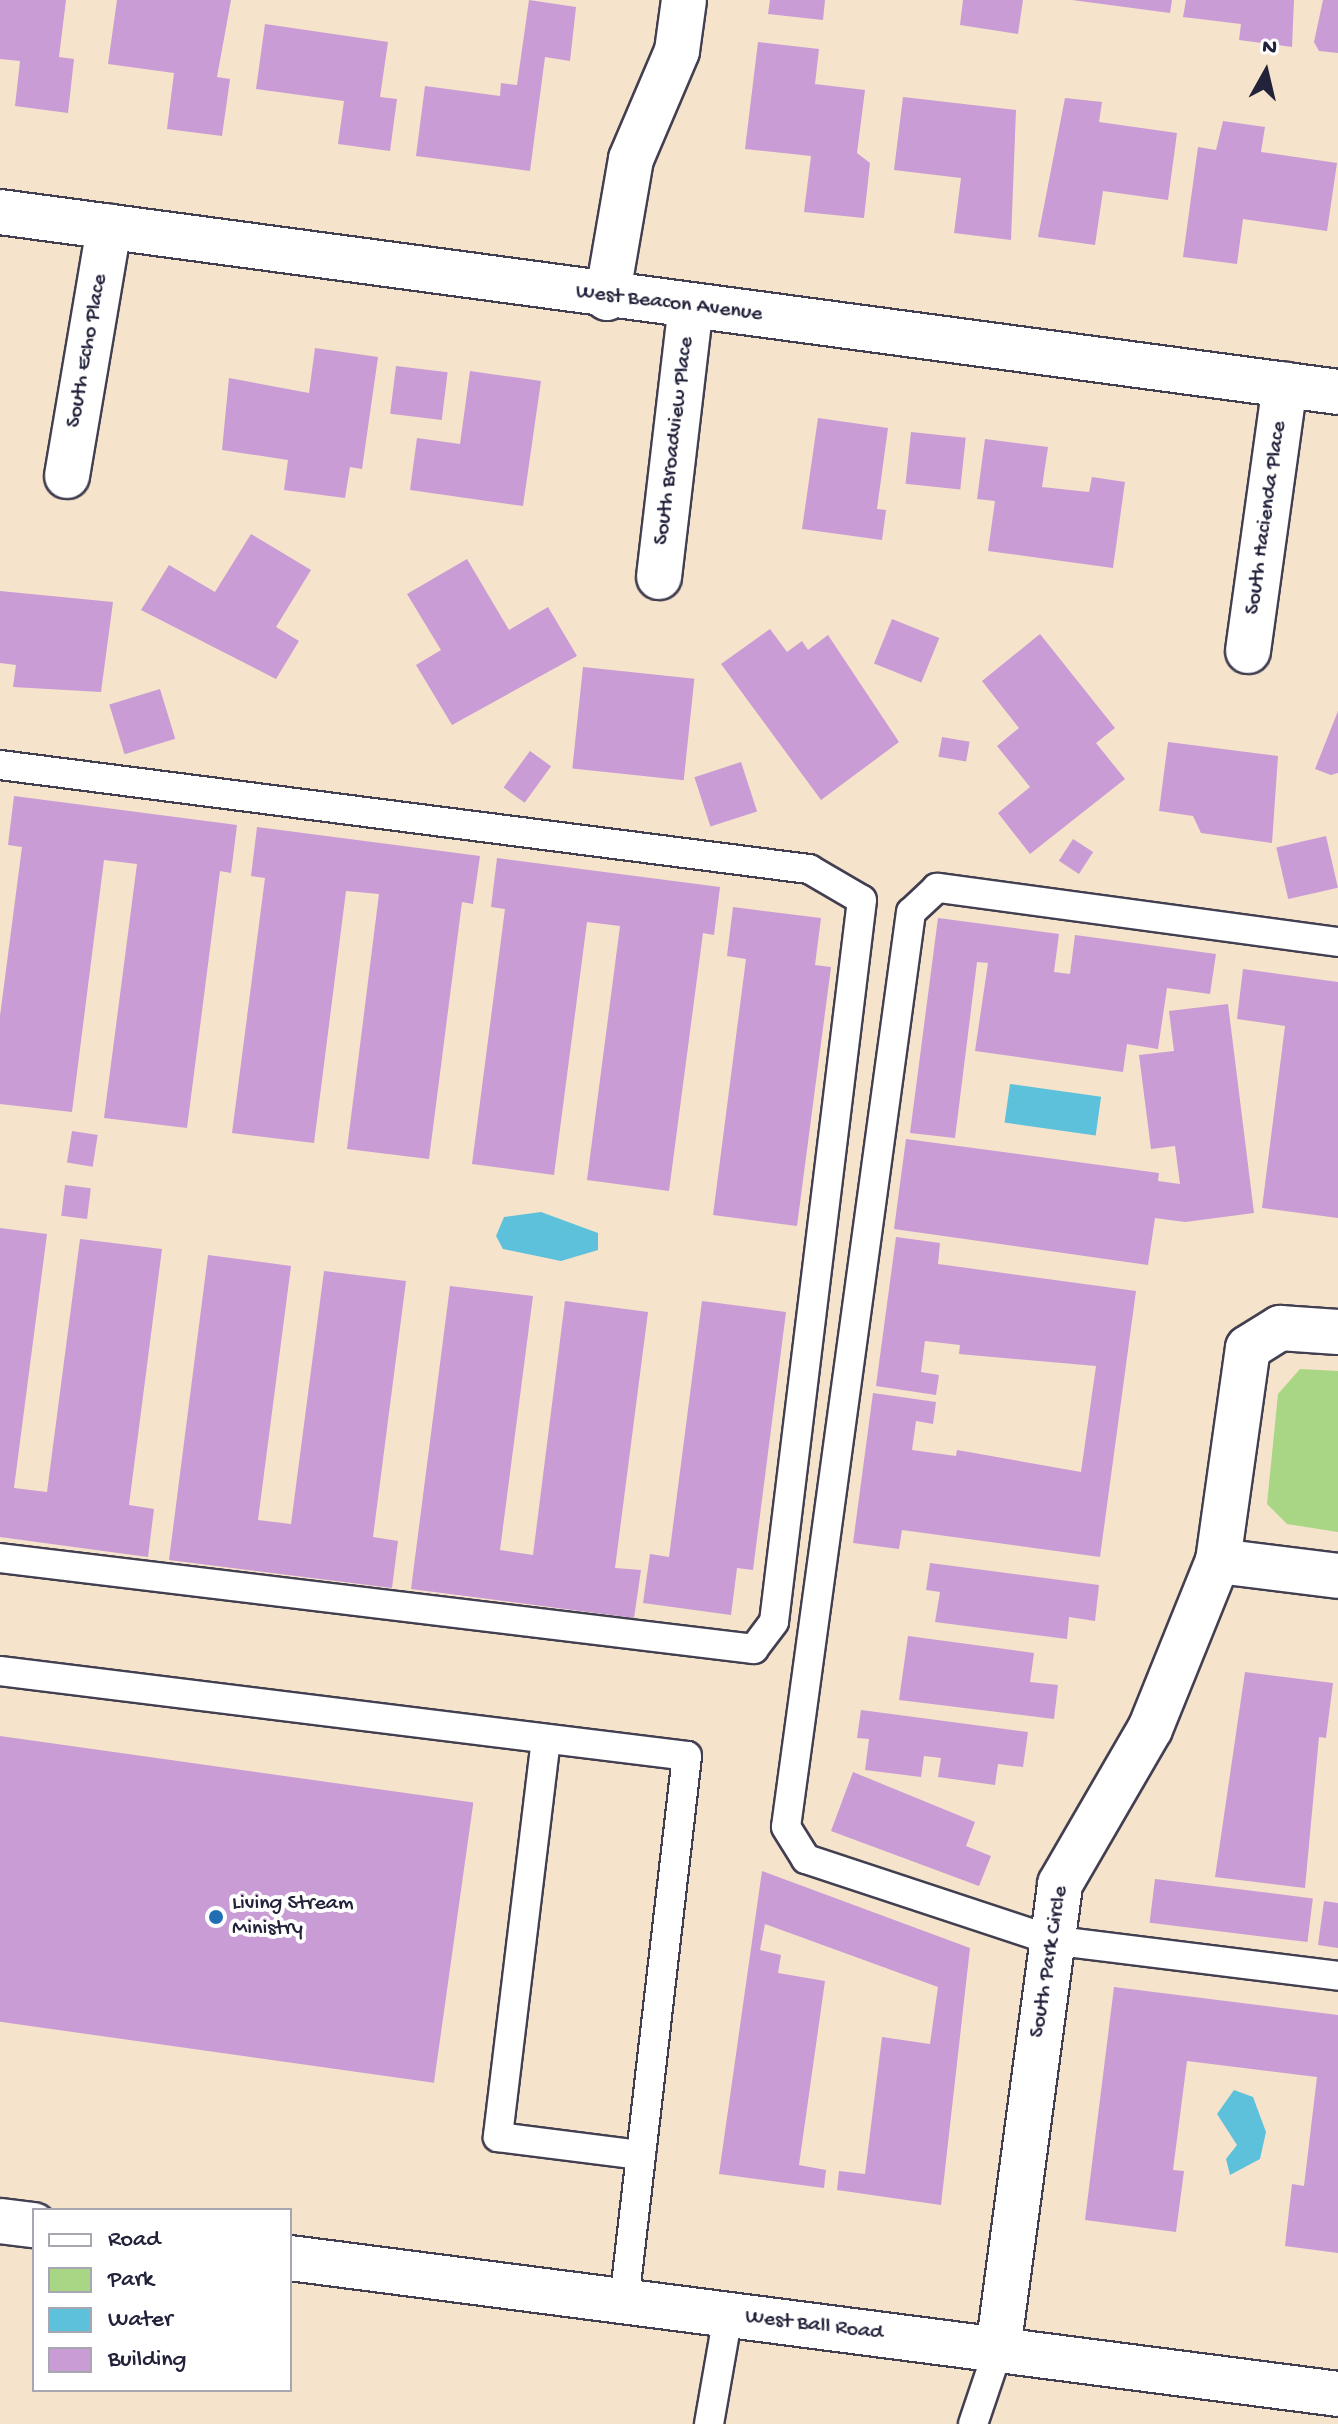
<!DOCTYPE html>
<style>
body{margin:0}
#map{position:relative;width:1338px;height:2424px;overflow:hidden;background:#f5e3cb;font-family:"Gochi Hand",sans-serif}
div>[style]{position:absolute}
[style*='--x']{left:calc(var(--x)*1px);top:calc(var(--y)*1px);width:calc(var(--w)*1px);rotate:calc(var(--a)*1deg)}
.green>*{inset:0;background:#a8d684}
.water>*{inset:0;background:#5ec1dc;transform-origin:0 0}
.building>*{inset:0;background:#c99cd5;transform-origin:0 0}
.roads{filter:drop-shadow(2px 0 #423f51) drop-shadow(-2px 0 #423f51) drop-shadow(0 2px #423f51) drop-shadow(0 -2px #423f51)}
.service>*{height:28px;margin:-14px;padding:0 14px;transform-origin:14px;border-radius:14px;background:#fff}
.minor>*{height:44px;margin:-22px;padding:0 22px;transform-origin:22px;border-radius:22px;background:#fff}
.primary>*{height:44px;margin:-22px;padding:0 22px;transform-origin:22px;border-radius:22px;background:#fff}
.dots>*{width:22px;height:22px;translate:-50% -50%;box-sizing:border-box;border:4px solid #fff;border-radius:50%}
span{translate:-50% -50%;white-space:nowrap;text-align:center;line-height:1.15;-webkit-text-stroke:8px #fff;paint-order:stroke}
.street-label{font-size:22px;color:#22223b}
.poi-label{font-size:22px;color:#22223b}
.left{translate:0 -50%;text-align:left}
.legend{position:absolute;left:32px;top:2208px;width:260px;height:184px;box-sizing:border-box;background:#fff;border:2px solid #a7a7b1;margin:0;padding:10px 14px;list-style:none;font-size:24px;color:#22223b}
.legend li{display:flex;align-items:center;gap:16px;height:40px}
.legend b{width:40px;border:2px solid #a7a7b1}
.north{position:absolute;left:1226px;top:32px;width:80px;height:80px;-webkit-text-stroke:6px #fff;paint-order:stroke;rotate:8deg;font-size:22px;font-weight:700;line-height:32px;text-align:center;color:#22223b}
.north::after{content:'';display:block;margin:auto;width:28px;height:36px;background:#22223b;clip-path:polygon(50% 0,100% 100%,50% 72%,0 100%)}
</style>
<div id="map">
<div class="green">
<i style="clip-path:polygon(1300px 1369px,1338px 1371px,1338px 1532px,1287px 1524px,1267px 1504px,1278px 1394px)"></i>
</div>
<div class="water">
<i style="left:1010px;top:1084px;width:92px;height:39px;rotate:8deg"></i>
<i style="clip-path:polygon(541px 1212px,598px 1233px,598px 1250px,561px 1261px,503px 1249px,496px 1236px,504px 1217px)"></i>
<i style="clip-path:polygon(1234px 2090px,1253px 2097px,1266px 2132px,1260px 2159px,1230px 2175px,1226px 2159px,1237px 2145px,1217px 2114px)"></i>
</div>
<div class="building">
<i style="clip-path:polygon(0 0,66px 0,59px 57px,74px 59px,68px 113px,15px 106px,20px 61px,0 59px)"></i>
<i style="clip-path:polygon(117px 0,231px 0,217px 77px,230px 79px,222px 136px,167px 129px,174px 73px,108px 64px)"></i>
<i style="clip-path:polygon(529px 0,576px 7px,570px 61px,545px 57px,530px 171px,416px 156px,425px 86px,500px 96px,501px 83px,517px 85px)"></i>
<i style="clip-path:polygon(770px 0,825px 0,823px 20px,768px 14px)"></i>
<i style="clip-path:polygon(963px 0,1023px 0,1018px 34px,960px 25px)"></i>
<i style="clip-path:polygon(1072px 0,1172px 0,1170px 13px)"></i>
<i style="clip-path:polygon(1186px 0,1294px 0,1292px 47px,1239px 40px,1241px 24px,1183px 17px)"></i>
<i style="clip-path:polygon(1323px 0,1338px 0,1338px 53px,1319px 51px,1314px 42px)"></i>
<i style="clip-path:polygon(265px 24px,388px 42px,380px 97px,397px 99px,390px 151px,338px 144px,344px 101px,256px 89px)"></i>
<i style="clip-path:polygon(758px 42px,819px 49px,815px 84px,865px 90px,857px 153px,870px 163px,864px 218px,804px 212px,811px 156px,745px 149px)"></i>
<i style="clip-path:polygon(903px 97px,1016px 110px,1011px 240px,954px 233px,961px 178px,894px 170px)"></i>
<i style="clip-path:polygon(1065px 98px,1102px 102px,1099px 122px,1177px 133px,1168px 200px,1103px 191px,1095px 245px,1038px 237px)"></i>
<i style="clip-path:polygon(1223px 121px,1265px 127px,1261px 152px,1337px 163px,1327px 231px,1243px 219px,1237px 264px,1183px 257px,1198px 147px,1216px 150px)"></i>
<i style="clip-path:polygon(315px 348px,378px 357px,362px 469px,350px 467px,345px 498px,284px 490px,288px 460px,222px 450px,229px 378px,309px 393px)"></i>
<i style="left:396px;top:366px;width:52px;height:48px;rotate:7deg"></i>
<i style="clip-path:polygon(470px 371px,541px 381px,523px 506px,410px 490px,417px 438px,460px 444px)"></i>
<i style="clip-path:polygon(818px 418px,888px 428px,877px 509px,886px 510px,882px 540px,802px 529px)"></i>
<i style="left:911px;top:432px;width:55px;height:52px;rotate:6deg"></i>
<i style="clip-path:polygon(985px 439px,1048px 447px,1042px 487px,1089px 492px,1092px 477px,1125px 482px,1113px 568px,988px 551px,995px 501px,977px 499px)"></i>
<i style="clip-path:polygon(251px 534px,311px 570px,276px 627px,299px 641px,276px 679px,141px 610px,169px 565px,215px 592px)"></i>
<i style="clip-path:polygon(467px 559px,509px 630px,548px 607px,577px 656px,452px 725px,416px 665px,441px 650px,407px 594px)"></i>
<i style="clip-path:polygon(0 591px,113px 602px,101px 692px,13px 687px,16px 665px,0 663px)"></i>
<i style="left:892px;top:619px;width:51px;height:48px;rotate:22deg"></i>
<i style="clip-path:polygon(770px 629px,787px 652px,802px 641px,808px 650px,828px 635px,899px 742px,821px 800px,721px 664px)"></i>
<i style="clip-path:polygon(1040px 634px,1115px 728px,1096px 743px,1125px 779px,1030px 854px,998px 813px,1030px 787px,997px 746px,1019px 728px,982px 681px)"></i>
<i style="left:583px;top:667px;width:112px;height:102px;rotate:6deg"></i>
<i style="left:160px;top:689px;width:52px;height:53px;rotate:73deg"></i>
<i style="clip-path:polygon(1338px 711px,1338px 773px,1331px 775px,1315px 769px)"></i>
<i style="left:942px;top:737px;width:28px;height:20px;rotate:10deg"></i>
<i style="clip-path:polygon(1168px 742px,1278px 756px,1272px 843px,1201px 833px,1193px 816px,1159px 811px)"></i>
<i style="left:530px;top:751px;width:26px;height:45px;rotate:36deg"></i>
<i style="left:741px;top:762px;width:52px;height:49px;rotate:72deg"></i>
<i style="clip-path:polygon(14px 796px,237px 825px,231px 873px,220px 871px,187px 1128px,104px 1118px,137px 864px,104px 860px,72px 1112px,0 1104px,0 1016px,22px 847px,8px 845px)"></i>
<i style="clip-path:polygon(257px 827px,480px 856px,473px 904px,462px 902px,429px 1159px,347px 1149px,379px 894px,346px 891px,314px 1143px,232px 1133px,265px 878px,251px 876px)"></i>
<i style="left:1326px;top:836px;width:53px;height:51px;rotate:77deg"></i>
<i style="left:1073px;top:839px;width:24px;height:26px;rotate:33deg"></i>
<i style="clip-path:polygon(497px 858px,720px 887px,714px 935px,703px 933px,669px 1191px,587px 1180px,620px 926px,587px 922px,554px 1175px,472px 1164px,505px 909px,491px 907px)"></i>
<i style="clip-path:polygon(733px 907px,821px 918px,815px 965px,831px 967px,797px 1226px,713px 1215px,746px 959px,727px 956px)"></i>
<i style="clip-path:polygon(938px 918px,1059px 934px,1054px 972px,1070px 974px,1075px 935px,1216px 954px,1210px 994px,1167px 988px,1158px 1049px,1127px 1044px,1123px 1072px,975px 1051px,988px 963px,977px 962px,955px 1138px,910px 1133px)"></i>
<i style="clip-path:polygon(1243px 969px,1338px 982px,1338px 1218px,1262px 1208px,1285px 1026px,1237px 1019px)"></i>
<i style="clip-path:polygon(1228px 1004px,1254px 1213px,1185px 1222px,1155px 1218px,1148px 1265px,894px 1229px,906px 1139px,1159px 1173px,1158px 1181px,1180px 1184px,1175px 1146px,1151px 1149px,1139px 1055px,1174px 1051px,1169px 1011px)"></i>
<i style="left:72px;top:1131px;width:26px;height:32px;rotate:9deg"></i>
<i style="left:65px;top:1185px;width:26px;height:31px;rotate:7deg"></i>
<i style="clip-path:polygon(0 1228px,47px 1234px,14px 1488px,47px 1492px,80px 1239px,162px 1249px,129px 1505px,154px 1509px,148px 1557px,0 1537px)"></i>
<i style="clip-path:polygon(896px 1237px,940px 1243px,938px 1264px,1136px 1291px,1100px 1557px,902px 1530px,899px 1549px,853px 1543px,873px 1393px,936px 1402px,933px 1424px,916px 1421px,912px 1450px,956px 1456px,957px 1450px,1081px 1472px,1096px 1366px,959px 1354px,960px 1345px,925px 1341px,921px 1372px,939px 1375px,936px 1395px,876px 1386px)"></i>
<i style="clip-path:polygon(208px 1255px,291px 1266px,258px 1520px,291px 1524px,324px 1271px,406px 1281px,373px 1537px,398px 1541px,392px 1588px,169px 1560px)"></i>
<i style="clip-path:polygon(450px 1286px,533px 1296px,500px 1550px,533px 1555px,565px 1301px,648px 1312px,615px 1568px,641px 1570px,634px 1618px,411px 1589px)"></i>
<i style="clip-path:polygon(702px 1301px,786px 1312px,753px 1570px,737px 1568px,731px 1615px,643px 1603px,650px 1554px,669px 1557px)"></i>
<i style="clip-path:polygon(930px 1563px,1099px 1585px,1095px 1621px,1069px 1617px,1067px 1639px,935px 1622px,940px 1592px,926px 1590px)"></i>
<i style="clip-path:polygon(908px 1636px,1034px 1653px,1030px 1682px,1058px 1685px,1054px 1719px,899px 1700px)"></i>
<i style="clip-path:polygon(1245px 1672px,1333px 1683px,1326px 1738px,1319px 1737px,1305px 1888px,1215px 1877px)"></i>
<i style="clip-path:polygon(861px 1710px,1028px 1732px,1023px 1767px,998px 1764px,995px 1785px,938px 1777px,941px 1758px,924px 1756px,921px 1777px,865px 1770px,869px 1739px,857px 1738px)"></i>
<i style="left:0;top:1736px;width:478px;height:283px;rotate:8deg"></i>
<i style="clip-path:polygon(853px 1772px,975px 1822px,966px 1846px,991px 1856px,979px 1886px,831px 1831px)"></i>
<i style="clip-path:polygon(762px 1871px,970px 1948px,941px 2205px,837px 2190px,839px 2171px,865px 2174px,882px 2037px,930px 2044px,938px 1987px,765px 1924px,760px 1950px,781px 1955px,778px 1973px,825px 1981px,799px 2165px,826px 2170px,824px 2188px,719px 2174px)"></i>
<i style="left:1155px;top:1879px;width:159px;height:44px;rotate:7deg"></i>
<i style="clip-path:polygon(1324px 1901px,1338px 1903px,1338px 1948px,1318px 1945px)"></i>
<i style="clip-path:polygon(1114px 1987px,1338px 2015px,1338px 2253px,1285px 2246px,1292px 2184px,1304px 2186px,1317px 2077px,1187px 2061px,1173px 2170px,1184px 2171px,1176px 2232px,1085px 2220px)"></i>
</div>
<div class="roads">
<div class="service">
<i style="--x:0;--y:765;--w:816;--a:7.33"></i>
<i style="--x:809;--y:869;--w:61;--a:30.3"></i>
<i style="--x:862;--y:900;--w:727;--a:96.95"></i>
<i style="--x:774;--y:1622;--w:34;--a:127"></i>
<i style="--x:754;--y:1649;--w:759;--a:-173.12"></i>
<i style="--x:1338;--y:942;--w:405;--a:-172.3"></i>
<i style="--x:937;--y:888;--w:35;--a:137"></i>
<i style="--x:911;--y:912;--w:923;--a:97.78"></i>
<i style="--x:786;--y:1827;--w:38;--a:58"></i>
<i style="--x:806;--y:1859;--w:258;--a:18.3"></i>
<i style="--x:1051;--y:1940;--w:289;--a:7.1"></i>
<i style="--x:0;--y:1671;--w:692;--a:7.05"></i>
<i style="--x:687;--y:1756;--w:550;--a:96.58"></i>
<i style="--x:546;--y:1739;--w:401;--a:96.9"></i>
<i style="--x:498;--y:2137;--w:144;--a:7.2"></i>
<i style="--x:709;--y:2424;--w:111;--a:-80.1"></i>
<i style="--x:973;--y:2424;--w:78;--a:-71.3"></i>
</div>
<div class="minor">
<i style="--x:0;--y:212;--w:1350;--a:7.66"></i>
<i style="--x:607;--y:298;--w:141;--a:-80.2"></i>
<i style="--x:631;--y:159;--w:117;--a:-66.9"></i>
<i style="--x:677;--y:51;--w:51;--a:-82.2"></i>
<i style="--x:67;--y:476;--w:253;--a:-80.4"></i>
<i style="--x:659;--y:577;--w:273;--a:-83.3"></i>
<i style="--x:1248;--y:651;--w:269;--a:-82.1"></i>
<i style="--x:1218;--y:1561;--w:121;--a:7.1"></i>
<i style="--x:998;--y:2350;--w:470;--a:-82.4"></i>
<i style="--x:1060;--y:1884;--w:179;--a:-59.9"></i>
<i style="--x:1150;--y:1729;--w:181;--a:-68"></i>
<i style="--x:1218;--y:1561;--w:215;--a:-82"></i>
<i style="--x:1248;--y:1348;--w:38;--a:-32"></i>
<i style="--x:1280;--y:1328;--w:58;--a:3.9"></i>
</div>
<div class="primary">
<i style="--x:0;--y:2221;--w:34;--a:7"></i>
<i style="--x:290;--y:2258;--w:1057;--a:7.39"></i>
</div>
</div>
<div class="dots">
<i style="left:216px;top:1917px;background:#1f6fb2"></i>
</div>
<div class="street-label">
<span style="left:669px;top:304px;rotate:7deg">West Beacon Avenue</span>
<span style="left:88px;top:351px;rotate:-80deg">South Echo Place</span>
<span style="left:675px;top:441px;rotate:-83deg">South Broadview Place</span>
<span style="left:1267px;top:518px;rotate:-82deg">South Hacienda Place</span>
<span style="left:1050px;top:1962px;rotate:-81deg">South Park Circle</span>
<span style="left:814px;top:2326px;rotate:7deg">West Ball Road</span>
</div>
<div class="poi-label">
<span class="left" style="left:232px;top:1917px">Living Stream<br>Ministry</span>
</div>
<ul class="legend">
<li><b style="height:10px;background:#fff"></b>Road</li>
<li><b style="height:22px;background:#a8d684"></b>Park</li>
<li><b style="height:22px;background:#5ec1dc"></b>Water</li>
<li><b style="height:22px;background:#c99cd5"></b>Building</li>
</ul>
<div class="north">N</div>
</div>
